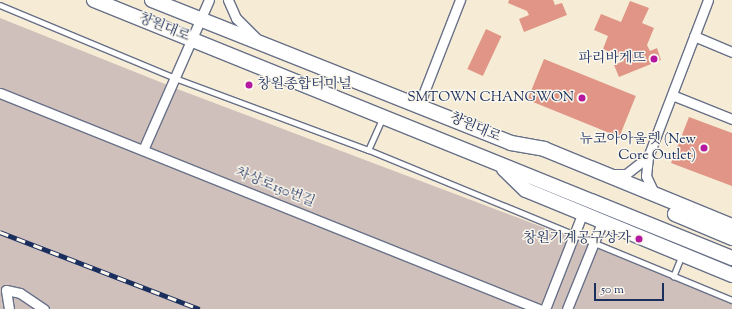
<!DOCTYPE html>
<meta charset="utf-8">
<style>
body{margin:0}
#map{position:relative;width:732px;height:309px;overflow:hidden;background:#f6ebd5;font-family:"Sorts Mill Goudy","Noto Serif KR",serif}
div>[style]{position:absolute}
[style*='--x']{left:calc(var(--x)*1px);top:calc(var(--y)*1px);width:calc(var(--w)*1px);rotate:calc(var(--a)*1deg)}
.industrial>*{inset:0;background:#cfc0bb}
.building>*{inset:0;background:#e09586;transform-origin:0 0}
.roads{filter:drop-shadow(1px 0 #687188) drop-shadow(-1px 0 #687188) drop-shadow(0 1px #687188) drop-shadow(0 -1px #687188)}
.lane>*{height:4.5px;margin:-2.25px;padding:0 2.25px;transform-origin:2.25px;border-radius:2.25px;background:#fff}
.street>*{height:9px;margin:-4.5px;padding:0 4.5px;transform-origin:4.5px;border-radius:4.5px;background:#fff}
.primary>*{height:14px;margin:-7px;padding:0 7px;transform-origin:7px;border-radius:7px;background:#fff}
.rail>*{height:4.5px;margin-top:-2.25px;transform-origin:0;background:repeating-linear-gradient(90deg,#fbf7ec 0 9px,#1b2f5e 0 18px);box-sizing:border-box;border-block:1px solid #1b2f5e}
.dots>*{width:11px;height:11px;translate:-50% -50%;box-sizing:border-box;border:2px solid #fbf7ec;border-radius:50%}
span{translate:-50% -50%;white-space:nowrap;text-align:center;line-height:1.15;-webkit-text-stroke:3px #fbf7ec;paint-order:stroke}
.street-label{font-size:14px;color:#1b2f5e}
.poi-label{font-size:14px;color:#1b2f5e}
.right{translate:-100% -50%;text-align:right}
.left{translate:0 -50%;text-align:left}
.scale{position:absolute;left:594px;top:283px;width:70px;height:18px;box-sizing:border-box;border:2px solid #1b2f5e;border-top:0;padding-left:5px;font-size:12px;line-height:14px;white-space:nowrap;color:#1b2f5e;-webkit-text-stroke:3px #fbf7ec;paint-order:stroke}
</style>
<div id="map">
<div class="industrial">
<i style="clip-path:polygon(0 18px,180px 90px,569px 237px,732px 303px,732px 309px,0 309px)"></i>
</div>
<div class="building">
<i style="clip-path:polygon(509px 0,553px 0,555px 5px,562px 3px,567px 15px,524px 32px,519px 19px,529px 15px,527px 11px,508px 3px)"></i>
<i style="clip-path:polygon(630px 1px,649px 8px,642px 23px,654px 28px,647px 45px,650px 51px,657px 48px,661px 60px,619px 77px,614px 65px,624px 61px,622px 57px,603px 49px,608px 36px,594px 30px,601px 14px,621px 22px)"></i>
<i style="left:486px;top:29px;width:17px;height:44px;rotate:25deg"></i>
<i style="left:544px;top:59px;width:99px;height:44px;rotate:22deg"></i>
<i style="clip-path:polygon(689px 117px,732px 133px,732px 186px,671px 163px)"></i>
</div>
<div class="roads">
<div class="lane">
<i style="--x:0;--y:5;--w:190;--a:22.6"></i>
<i style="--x:175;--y:78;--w:207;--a:20.4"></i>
<i style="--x:383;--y:118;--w:35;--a:114"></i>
<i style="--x:369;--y:150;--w:330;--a:22.4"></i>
<i style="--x:682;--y:256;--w:22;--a:112"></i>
<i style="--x:674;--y:276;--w:63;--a:22.5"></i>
</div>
<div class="street">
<i style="--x:228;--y:0;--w:20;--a:66"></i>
<i style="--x:236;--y:18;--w:28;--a:45"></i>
<i style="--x:694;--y:36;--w:41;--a:22.8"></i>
<i style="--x:0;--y:93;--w:581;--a:21.84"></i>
<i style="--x:672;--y:95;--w:65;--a:21.8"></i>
<i style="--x:419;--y:105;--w:113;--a:-68.7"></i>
<i style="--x:143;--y:150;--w:164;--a:-66.3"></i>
<i style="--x:611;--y:174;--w:15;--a:0"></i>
<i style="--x:626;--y:174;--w:28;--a:-38"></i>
<i style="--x:654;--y:193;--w:19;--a:-115"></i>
<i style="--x:646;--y:176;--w:19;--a:-84"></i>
<i style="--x:648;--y:157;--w:168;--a:-69.1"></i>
<i style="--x:9;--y:309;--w:19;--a:-99"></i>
<i style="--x:6;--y:290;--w:14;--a:12"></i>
<i style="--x:20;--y:293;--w:29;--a:34"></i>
<i style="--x:545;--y:309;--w:104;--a:-68.6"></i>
<i style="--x:567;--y:309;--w:96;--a:-68"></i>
</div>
<div class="primary">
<i style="--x:94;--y:0;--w:688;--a:22.02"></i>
<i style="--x:152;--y:0;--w:386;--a:21.7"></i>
<i style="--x:511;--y:143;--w:34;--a:10"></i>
<i style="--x:544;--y:149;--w:203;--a:22.3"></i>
<i style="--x:504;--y:169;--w:30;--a:44"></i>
<i style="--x:526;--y:190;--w:223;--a:22.4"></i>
<i style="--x:675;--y:214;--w:62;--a:22.8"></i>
</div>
</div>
<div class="rail">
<i style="--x:0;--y:232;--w:214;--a:21.1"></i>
</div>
<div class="dots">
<i style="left:654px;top:59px;background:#b5179e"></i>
<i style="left:249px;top:85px;background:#b5179e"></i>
<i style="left:582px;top:98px;background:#b5179e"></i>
<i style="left:704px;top:148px;background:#b5179e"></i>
<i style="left:639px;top:239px;background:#b5179e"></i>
</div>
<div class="street-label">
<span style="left:164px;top:28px;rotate:22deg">창원대로</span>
<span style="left:475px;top:128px;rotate:23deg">창원대로</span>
<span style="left:275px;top:188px;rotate:22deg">차상로150번길</span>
</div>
<div class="poi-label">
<span class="right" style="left:646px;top:59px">파리바게뜨</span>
<span class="left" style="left:257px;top:85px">창원종합터미널</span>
<span class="right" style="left:574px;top:98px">SMTOWN CHANGWON</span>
<span class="right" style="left:696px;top:148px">뉴코아아울렛 (New<br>Core Outlet)</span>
<span class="right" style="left:631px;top:239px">창원기계공구상가</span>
</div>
<div class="scale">50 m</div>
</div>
